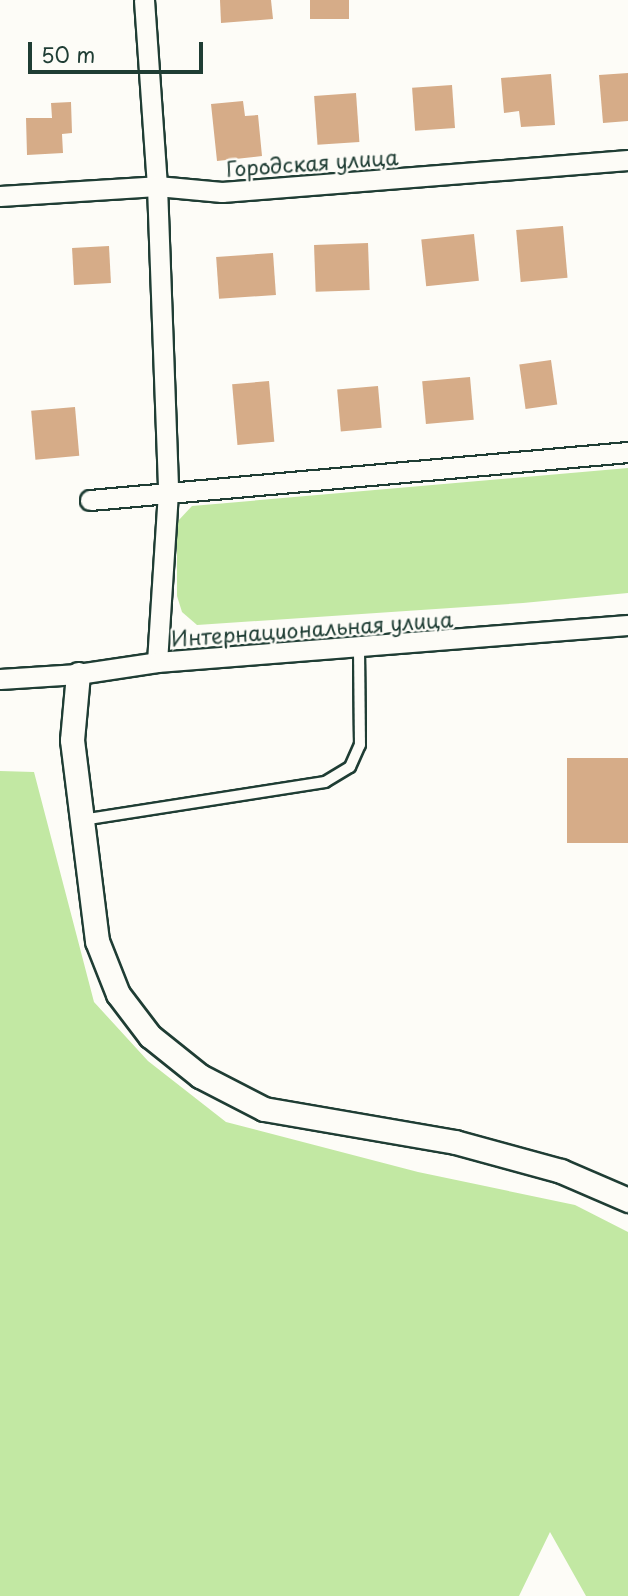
<!DOCTYPE html>
<meta charset="utf-8">
<style>
body{margin:0}
#map{position:relative;width:628px;height:1596px;overflow:hidden;background:#fdfcf7;font-family:"Playpen Sans",sans-serif}
div>[style]{position:absolute}
[style*='--x']{left:calc(var(--x)*1px);top:calc(var(--y)*1px);width:calc(var(--w)*1px);rotate:calc(var(--a)*1deg)}
.green>*{inset:0;background:#c2e8a3}
.building>*{inset:0;background:#d6ac88;transform-origin:0 0}
.roads{filter:drop-shadow(2px 0 #1f3d34) drop-shadow(-2px 0 #1f3d34) drop-shadow(0 2px #1f3d34) drop-shadow(0 -2px #1f3d34)}
.service>*{height:10px;margin:-5px;padding:0 5px;transform-origin:5px;border-radius:5px;background:#fdfcf7}
.minor>*{height:19px;margin:-9.5px;padding:0 9.5px;transform-origin:9.5px;border-radius:9.5px;background:#fdfcf7}
.tertiary>*{height:23px;margin:-11.5px;padding:0 11.5px;transform-origin:11.5px;border-radius:11.5px;background:#fdfcf7}
span{translate:-50% -50%;white-space:nowrap;text-align:center;line-height:1.15;-webkit-text-stroke:5px #fdfcf7;paint-order:stroke}
.street-label{font-size:21px;color:#1f3d34}
.scale{position:absolute;left:28px;top:42px;width:175px;height:32px;box-sizing:border-box;border:4px solid #1f3d34;border-top:0;padding-left:9px;font-size:21px;line-height:24px;white-space:nowrap;color:#1f3d34;-webkit-text-stroke:5px #fdfcf7;paint-order:stroke}
</style>
<div id="map">
<div class="green">
<i style="clip-path:polygon(628px 468px,628px 593px,523px 603px,197px 625px,182px 612px,177px 596px,177px 522px,192px 506px)"></i>
<i style="clip-path:polygon(0 771px,34px 772px,94px 1002px,148px 1061px,226px 1122px,418px 1172px,575px 1205px,628px 1232px,628px 1596px,586px 1596px,550px 1532px,519px 1596px,0 1596px)"></i>
</div>
<div class="building">
<i style="clip-path:polygon(220px 0,271px 0,273px 19px,221px 23px)"></i>
<i style="left:310px;top:0;width:39px;height:19px"></i>
<i style="clip-path:polygon(628px 73px,628px 121px,603px 123px,599px 75px)"></i>
<i style="clip-path:polygon(551px 74px,555px 125px,521px 127px,519px 111px,504px 113px,501px 78px)"></i>
<i style="left:452px;top:85px;width:43px;height:40px;rotate:86deg"></i>
<i style="left:356px;top:93px;width:49px;height:42px;rotate:86deg"></i>
<i style="clip-path:polygon(243px 101px,245px 116px,258px 115px,262px 156px,217px 161px,211px 104px)"></i>
<i style="clip-path:polygon(71px 102px,72px 133px,62px 134px,63px 153px,27px 155px,26px 118px,52px 118px,51px 103px)"></i>
<i style="left:563px;top:226px;width:52px;height:47px;rotate:85deg"></i>
<i style="left:474px;top:234px;width:47px;height:53px;rotate:84deg"></i>
<i style="left:368px;top:243px;width:47px;height:54px;rotate:88deg"></i>
<i style="left:109px;top:246px;width:37px;height:37px;rotate:87deg"></i>
<i style="left:273px;top:253px;width:42px;height:57px;rotate:86deg"></i>
<i style="left:551px;top:360px;width:45px;height:32px;rotate:82deg"></i>
<i style="left:470px;top:377px;width:43px;height:48px;rotate:85deg"></i>
<i style="left:269px;top:381px;width:61px;height:37px;rotate:85deg"></i>
<i style="left:378px;top:386px;width:42px;height:41px;rotate:85deg"></i>
<i style="left:75px;top:407px;width:49px;height:44px;rotate:85deg"></i>
<i style="left:628px;top:758px;width:85px;height:61px;rotate:90deg"></i>
</div>
<div class="roads">
<div class="service">
<i style="--x:82;--y:820;--w:246;--a:-8.9"></i>
<i style="--x:325;--y:782;--w:29;--a:-31"></i>
<i style="--x:350;--y:767;--w:24;--a:-66"></i>
<i style="--x:360;--y:745;--w:97;--a:-90.6"></i>
</div>
<div class="minor">
<i style="--x:144;--y:0;--w:186;--a:86"></i>
<i style="--x:157;--y:186;--w:306;--a:87.9"></i>
<i style="--x:168;--y:492;--w:170;--a:93.7"></i>
<i style="--x:0;--y:196;--w:157;--a:-3.6"></i>
<i style="--x:157;--y:186;--w:65;--a:5.3"></i>
<i style="--x:222;--y:192;--w:407;--a:-4.5"></i>
<i style="--x:90;--y:500;--w:540;--a:-5.1"></i>
<i style="--x:0;--y:679;--w:78;--a:-3.7"></i>
<i style="--x:78;--y:674;--w:80;--a:-8.6"></i>
<i style="--x:157;--y:662;--w:472;--a:-4.5"></i>
</div>
<div class="tertiary">
<i style="--x:78;--y:674;--w:66;--a:95.2"></i>
<i style="--x:72;--y:740;--w:203;--a:82.9"></i>
<i style="--x:97;--y:941;--w:57;--a:68.4"></i>
<i style="--x:118;--y:994;--w:53;--a:52.7"></i>
<i style="--x:150;--y:1036;--w:64;--a:38.7"></i>
<i style="--x:200;--y:1076;--w:72;--a:27.3"></i>
<i style="--x:264;--y:1109;--w:194;--a:9.8"></i>
<i style="--x:455;--y:1142;--w:110;--a:15.3"></i>
<i style="--x:561;--y:1171;--w:73;--a:23.4"></i>
</div>
</div>
<div class="street-label">
<span style="left:312px;top:162px;rotate:-4deg">Городская улица</span>
<span style="left:312px;top:628px;rotate:-4deg">Интернациональная улица</span>
</div>
<div class="scale">50 m</div>
</div>
